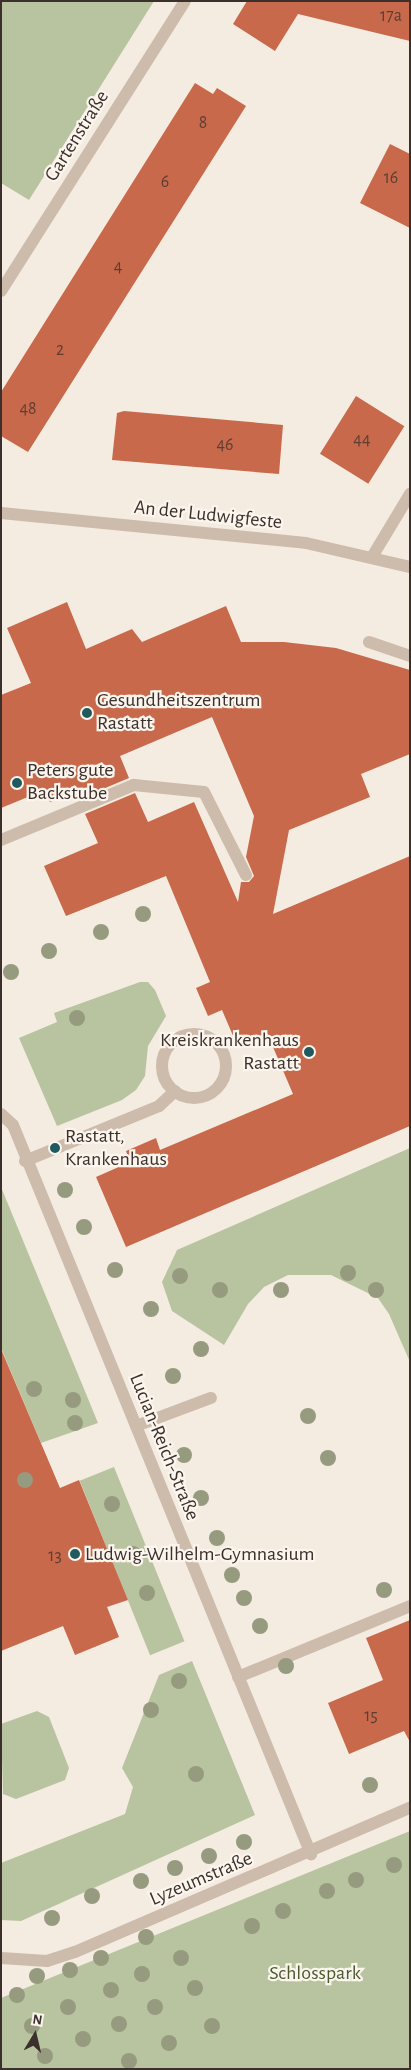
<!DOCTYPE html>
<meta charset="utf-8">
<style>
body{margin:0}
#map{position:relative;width:411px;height:2070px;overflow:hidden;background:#f4ebe1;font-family:"Alegreya Sans",sans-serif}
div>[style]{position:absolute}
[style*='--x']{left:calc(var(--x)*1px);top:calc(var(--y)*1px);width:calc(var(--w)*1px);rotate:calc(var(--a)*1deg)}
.green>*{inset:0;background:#b8c4a0;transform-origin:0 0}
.building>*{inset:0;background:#c8694b;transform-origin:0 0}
.minor>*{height:12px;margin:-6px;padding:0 6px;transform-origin:6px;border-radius:6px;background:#cdbbac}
.minor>.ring{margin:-6px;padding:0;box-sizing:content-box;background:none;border:12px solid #cdbbac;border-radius:50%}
.trees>*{width:16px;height:16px;margin:-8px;border-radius:50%;background:#969b7f}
.dots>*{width:14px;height:14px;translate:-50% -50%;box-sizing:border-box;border:2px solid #fbf5ee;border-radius:50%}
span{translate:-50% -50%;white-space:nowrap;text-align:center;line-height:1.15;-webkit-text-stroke:4.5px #fbf5ee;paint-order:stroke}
.number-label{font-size:18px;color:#5e3e33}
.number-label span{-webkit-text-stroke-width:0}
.street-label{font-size:20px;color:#3b302b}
.poi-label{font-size:20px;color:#3b302b}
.left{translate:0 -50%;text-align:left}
.right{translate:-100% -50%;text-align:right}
.park-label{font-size:20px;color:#4a5a2e}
.frame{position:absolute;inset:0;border:2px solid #3b302b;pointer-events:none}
.north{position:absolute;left:10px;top:2010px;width:50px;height:50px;-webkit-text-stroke:4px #fbf5ee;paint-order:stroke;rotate:9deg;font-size:14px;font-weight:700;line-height:20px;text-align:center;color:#3b302b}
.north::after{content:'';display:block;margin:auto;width:18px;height:22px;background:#3b302b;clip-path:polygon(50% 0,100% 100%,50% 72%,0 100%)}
</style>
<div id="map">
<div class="green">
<i style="clip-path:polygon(1px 1px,154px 1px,29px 200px,1px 183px)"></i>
<i style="clip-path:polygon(140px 982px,148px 982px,155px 990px,166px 1016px,148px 1046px,145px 1076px,136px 1090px,122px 1100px,57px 1126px,19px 1038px,57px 1022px,54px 1013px)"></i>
<i style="clip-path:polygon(410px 1148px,410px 1362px,389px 1314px,378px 1298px,331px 1275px,288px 1275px,264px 1287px,248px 1304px,224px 1345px,172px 1311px,162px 1282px,177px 1250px)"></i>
<i style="clip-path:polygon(1px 1187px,98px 1423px,41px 1443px,1px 1348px)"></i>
<i style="left:114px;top:1467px;width:188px;height:37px;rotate:68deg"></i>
<i style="clip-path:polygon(192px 1661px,255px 1815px,21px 1921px,1px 1920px,1px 1863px,125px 1814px,133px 1787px,122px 1768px,159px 1675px)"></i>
<i style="clip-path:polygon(37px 1711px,49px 1717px,69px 1768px,65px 1780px,16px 1799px,3px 1794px,1px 1724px)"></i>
<i style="clip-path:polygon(410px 1831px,410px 2069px,1px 2069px,1px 1998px)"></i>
</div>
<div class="building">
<i style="clip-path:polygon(247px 1px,410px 1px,410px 41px,298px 14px,275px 51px,233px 24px)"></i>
<i style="clip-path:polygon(195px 83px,213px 94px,217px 88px,246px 106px,28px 452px,1px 436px,1px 392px)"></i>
<i style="clip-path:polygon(390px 144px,410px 154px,410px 228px,360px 203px)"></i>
<i style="left:356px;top:396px;width:57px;height:68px;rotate:32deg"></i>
<i style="clip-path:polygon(124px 411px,283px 425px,279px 474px,112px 460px,117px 413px)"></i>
<i style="clip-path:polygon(67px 602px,86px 649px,132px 629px,142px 642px,226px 606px,241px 642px,284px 642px,336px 648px,410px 670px,410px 754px,361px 774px,370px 797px,289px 830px,273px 914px,410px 856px,410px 1126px,126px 1247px,96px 1177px,130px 1162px,126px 1151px,156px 1138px,160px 1150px,293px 1094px,267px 1033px,237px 1045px,222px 1010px,208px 1016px,196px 988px,210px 982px,166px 876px,66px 916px,44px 866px,98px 843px,85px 814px,135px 793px,148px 822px,194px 802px,238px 902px,241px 882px,249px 882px,254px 876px,246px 857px,254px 816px,212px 717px,120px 756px,129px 778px,79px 799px,76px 791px,50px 802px,45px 790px,1px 808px,1px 695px,31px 683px,7px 628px)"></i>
<i style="clip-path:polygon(1px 1349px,60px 1488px,79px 1480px,128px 1600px,107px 1607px,119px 1637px,75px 1655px,63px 1626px,1px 1651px)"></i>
<i style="clip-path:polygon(410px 1620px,410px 1742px,404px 1731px,349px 1754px,328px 1703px,383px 1680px,366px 1638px)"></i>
</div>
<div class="minor">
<i style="--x:1;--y:291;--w:343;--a:-57.6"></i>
<i style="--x:1;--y:513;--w:306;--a:5.6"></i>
<i style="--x:306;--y:543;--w:107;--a:13"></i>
<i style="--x:372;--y:557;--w:74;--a:-58.9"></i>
<i style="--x:369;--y:642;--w:43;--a:18.9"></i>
<i style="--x:1;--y:840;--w:144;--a:-22.5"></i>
<i style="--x:134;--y:785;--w:70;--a:5.7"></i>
<i style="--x:204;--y:792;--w:93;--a:63.2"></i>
<i class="ring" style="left:162px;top:1034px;width:52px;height:52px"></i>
<i style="--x:1;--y:1114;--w:16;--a:43"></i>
<i style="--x:13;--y:1125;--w:788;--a:67.77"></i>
<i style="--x:25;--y:1161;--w:145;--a:-22.3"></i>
<i style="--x:159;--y:1106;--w:22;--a:-43"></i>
<i style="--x:136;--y:1426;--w:80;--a:-20.5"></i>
<i style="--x:238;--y:1677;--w:186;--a:-22.4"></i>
<i style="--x:1;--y:1958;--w:46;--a:3.7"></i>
<i style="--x:47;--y:1961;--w:29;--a:-18"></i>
<i style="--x:75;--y:1952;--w:365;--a:-23.3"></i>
</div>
<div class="trees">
<i style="left:143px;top:914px"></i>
<i style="left:101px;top:932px"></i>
<i style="left:49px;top:951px"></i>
<i style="left:11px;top:972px"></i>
<i style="left:77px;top:1018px"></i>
<i style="left:65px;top:1190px"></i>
<i style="left:84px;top:1227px"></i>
<i style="left:115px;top:1270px"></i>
<i style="left:348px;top:1273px"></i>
<i style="left:180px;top:1276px"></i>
<i style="left:220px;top:1290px"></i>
<i style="left:281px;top:1290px"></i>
<i style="left:376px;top:1290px"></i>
<i style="left:151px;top:1309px"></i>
<i style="left:201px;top:1349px"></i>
<i style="left:173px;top:1376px"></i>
<i style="left:34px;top:1389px"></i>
<i style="left:73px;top:1400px"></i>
<i style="left:308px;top:1416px"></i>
<i style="left:75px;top:1423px"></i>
<i style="left:184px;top:1455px"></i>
<i style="left:328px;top:1458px"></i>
<i style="left:25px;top:1480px"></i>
<i style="left:201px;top:1498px"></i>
<i style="left:112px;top:1504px"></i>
<i style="left:217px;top:1538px"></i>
<i style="left:133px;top:1554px"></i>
<i style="left:232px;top:1575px"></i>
<i style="left:384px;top:1590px"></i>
<i style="left:147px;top:1593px"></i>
<i style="left:244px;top:1598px"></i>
<i style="left:260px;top:1626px"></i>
<i style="left:286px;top:1666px"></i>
<i style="left:179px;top:1681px"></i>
<i style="left:151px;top:1710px"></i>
<i style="left:196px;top:1774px"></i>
<i style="left:370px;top:1785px"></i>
<i style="left:244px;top:1842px"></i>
<i style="left:209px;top:1856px"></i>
<i style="left:394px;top:1865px"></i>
<i style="left:175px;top:1868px"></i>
<i style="left:356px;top:1880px"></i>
<i style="left:141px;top:1881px"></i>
<i style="left:327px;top:1891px"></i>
<i style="left:92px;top:1896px"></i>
<i style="left:283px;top:1911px"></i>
<i style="left:52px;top:1918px"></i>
<i style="left:252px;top:1926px"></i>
<i style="left:146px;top:1937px"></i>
<i style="left:101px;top:1958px"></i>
<i style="left:181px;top:1958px"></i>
<i style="left:70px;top:1970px"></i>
<i style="left:142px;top:1974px"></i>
<i style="left:37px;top:1976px"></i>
<i style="left:195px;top:1988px"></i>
<i style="left:111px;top:1990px"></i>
<i style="left:17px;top:1995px"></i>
<i style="left:68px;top:2007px"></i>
<i style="left:155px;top:2007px"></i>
<i style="left:119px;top:2024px"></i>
<i style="left:32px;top:2026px"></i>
<i style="left:212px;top:2026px"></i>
<i style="left:83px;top:2039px"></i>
<i style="left:169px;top:2043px"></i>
<i style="left:45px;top:2056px"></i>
<i style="left:129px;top:2061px"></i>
</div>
<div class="dots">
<i style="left:87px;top:713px;background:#1f5a5e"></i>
<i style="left:17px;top:783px;background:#1f5a5e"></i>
<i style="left:309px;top:1052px;background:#1f5a5e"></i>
<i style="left:55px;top:1148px;background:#1f5a5e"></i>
<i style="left:75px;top:1554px;background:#1f5a5e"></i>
</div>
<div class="number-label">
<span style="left:391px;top:16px">17a</span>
<span style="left:203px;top:123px">8</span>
<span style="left:391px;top:178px">16</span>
<span style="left:165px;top:182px">6</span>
<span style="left:118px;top:267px">4</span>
<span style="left:60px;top:350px">2</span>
<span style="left:28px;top:409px">48</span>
<span style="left:362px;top:440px">44</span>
<span style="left:225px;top:445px">46</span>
<span style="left:55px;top:1556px">13</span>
<span style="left:371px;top:1716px">15</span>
</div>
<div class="street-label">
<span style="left:77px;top:136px;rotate:-58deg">Gartenstraße</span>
<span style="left:208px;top:515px;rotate:6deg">An der Ludwigfeste</span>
<span style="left:164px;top:1447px;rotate:68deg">Lucian-Reich-Straße</span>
<span style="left:201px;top:1879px;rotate:-23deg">Lyzeumstraße</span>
</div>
<div class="poi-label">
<span class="left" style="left:97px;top:712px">Gesundheitszentrum<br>Rastatt</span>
<span class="left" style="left:27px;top:782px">Peters gute<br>Backstube</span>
<span class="right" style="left:299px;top:1052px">Kreiskrankenhaus<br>Rastatt</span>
<span class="left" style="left:65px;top:1148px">Rastatt,<br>Krankenhaus</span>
<span class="left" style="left:85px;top:1554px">Ludwig-Wilhelm-Gymnasium</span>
</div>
<div class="park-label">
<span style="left:315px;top:1973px">Schlosspark</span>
</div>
<div class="frame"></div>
<div class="north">N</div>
</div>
